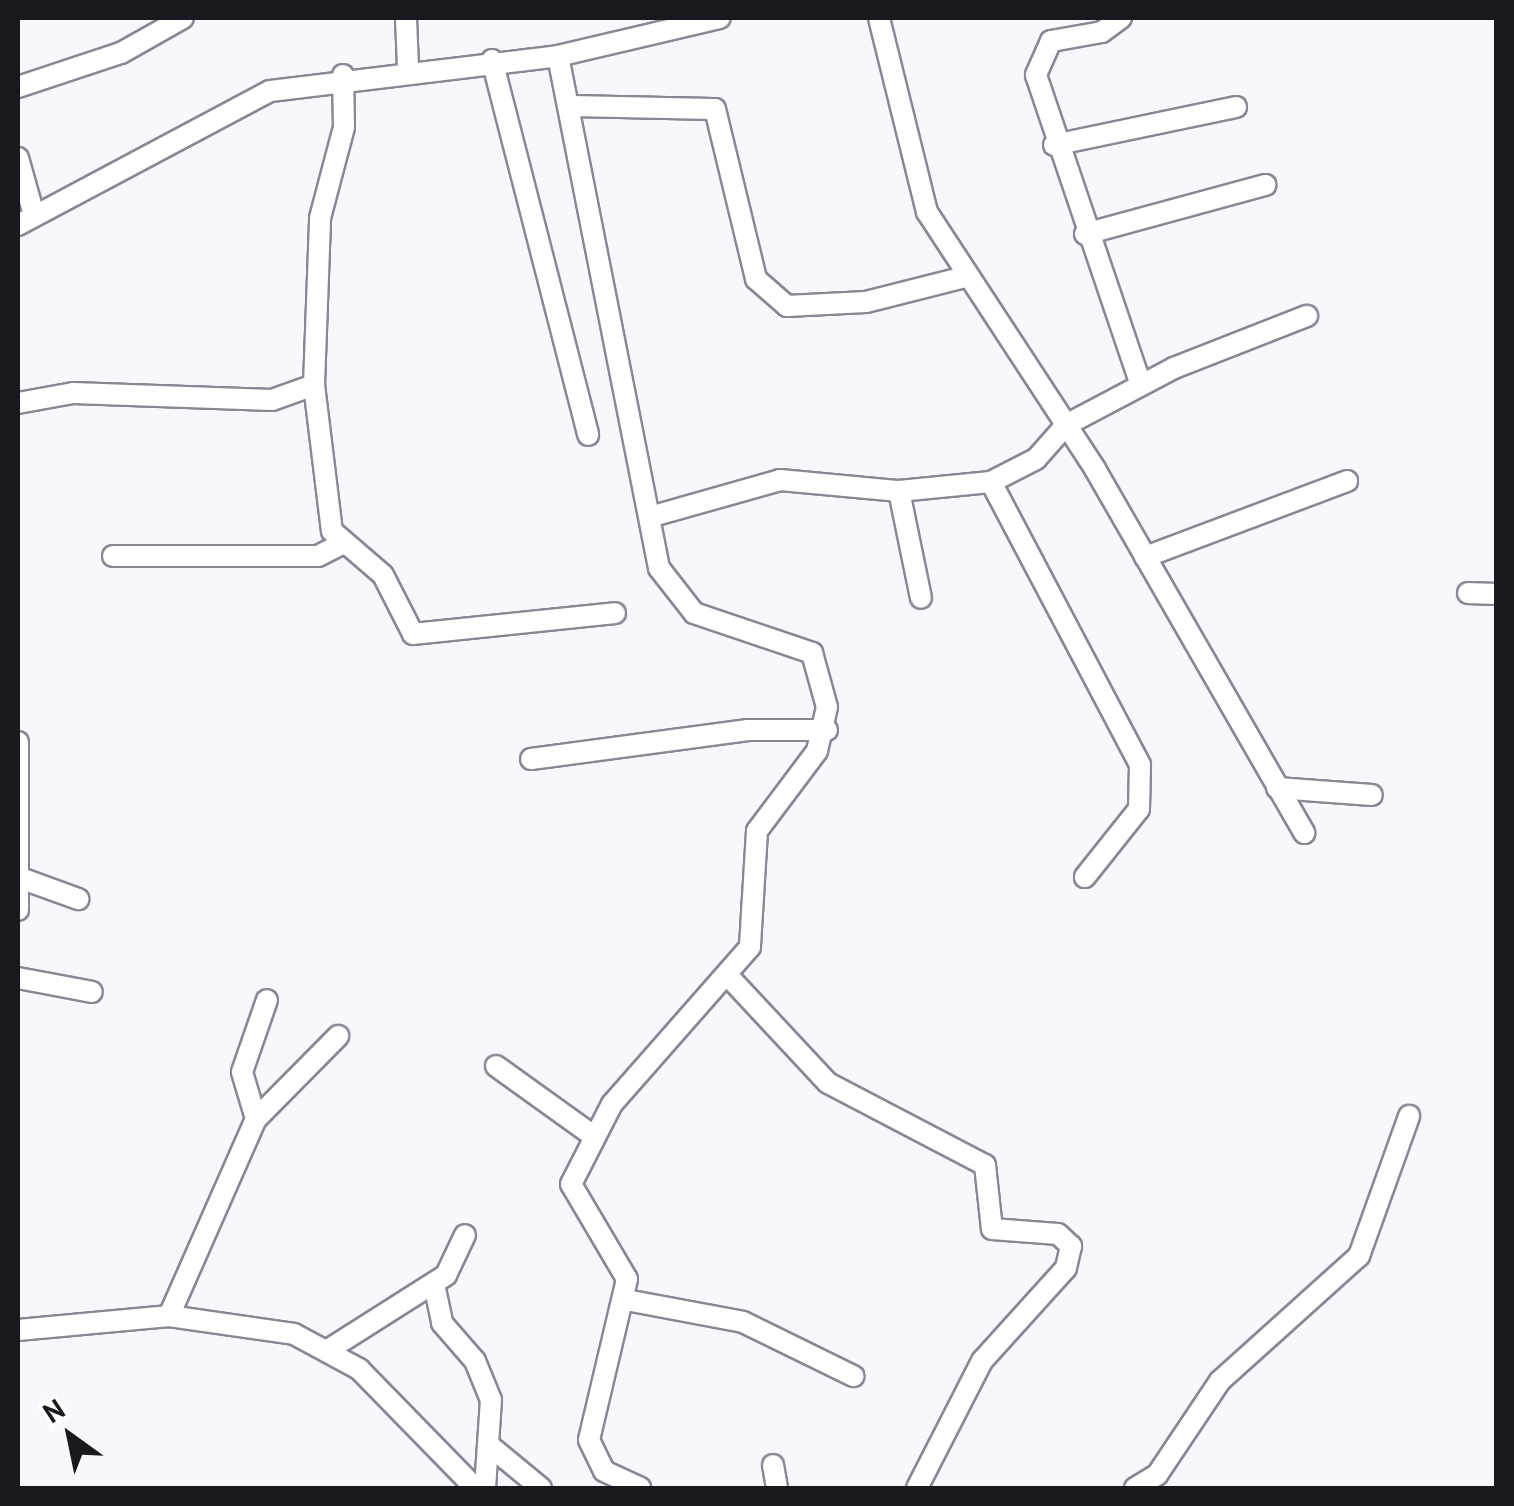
<!DOCTYPE html>
<style>
body{margin:0}
#map{position:relative;width:1514px;height:1506px;overflow:hidden;background:#f9f7fd;font-family:"PT Sans",sans-serif}
div>[style]{position:absolute}
[style*='--x']{left:calc(var(--x)*1px);top:calc(var(--y)*1px);width:calc(var(--w)*1px);rotate:calc(var(--a)*1deg)}
.roads{filter:drop-shadow(2px 0 #8a8794) drop-shadow(-2px 0 #8a8794) drop-shadow(0 2px #8a8794) drop-shadow(0 -2px #8a8794)}
.minor>*{height:20px;margin:-10px;padding:0 10px;transform-origin:10px;border-radius:10px;background:#fff}
span{translate:-50% -50%;white-space:nowrap;text-align:center;line-height:1.15;-webkit-text-stroke:10px #fff;paint-order:stroke}
.frame{position:absolute;inset:0;border:20px solid #1a181e;pointer-events:none}
.north{position:absolute;left:20px;top:1386px;width:100px;height:100px;-webkit-text-stroke:8px #fff;paint-order:stroke;rotate:327deg;font-size:28px;font-weight:700;line-height:40px;text-align:center;color:#1a181e}
.north::after{content:'';display:block;margin:auto;width:35px;height:45px;background:#1a181e;clip-path:polygon(50% 0,100% 100%,50% 72%,0 100%)}
</style>
<div id="map">
<div class="roads">
<div class="minor">
<i style="--x:406;--y:18;--w:49;--a:87.7"></i>
<i style="--x:879;--y:18;--w:200;--a:76.1"></i>
<i style="--x:927;--y:212;--w:307;--a:56.8"></i>
<i style="--x:1095;--y:469;--w:420;--a:60.1"></i>
<i style="--x:1121;--y:18;--w:24;--a:144"></i>
<i style="--x:1102;--y:32;--w:52;--a:170"></i>
<i style="--x:1051;--y:41;--w:37;--a:114"></i>
<i style="--x:1036;--y:75;--w:327;--a:71.3"></i>
<i style="--x:558;--y:56;--w:522;--a:78.84"></i>
<i style="--x:659;--y:568;--w:57;--a:52.1"></i>
<i style="--x:694;--y:613;--w:125;--a:18.7"></i>
<i style="--x:812;--y:653;--w:56;--a:74.5"></i>
<i style="--x:827;--y:707;--w:45;--a:102.8"></i>
<i style="--x:817;--y:751;--w:100;--a:126.9"></i>
<i style="--x:757;--y:831;--w:116;--a:93.5"></i>
<i style="--x:750;--y:947;--w:209;--a:131.3"></i>
<i style="--x:612;--y:1104;--w:90;--a:117.1"></i>
<i style="--x:571;--y:1184;--w:110;--a:59.5"></i>
<i style="--x:627;--y:1279;--w:165;--a:103.3"></i>
<i style="--x:589;--y:1440;--w:34;--a:64"></i>
<i style="--x:604;--y:1471;--w:40;--a:25"></i>
<i style="--x:492;--y:60;--w:387;--a:75.6"></i>
<i style="--x:18;--y:87;--w:108;--a:-18.3"></i>
<i style="--x:121;--y:53;--w:71;--a:-29.4"></i>
<i style="--x:570;--y:106;--w:145;--a:1.2"></i>
<i style="--x:715;--y:109;--w:175;--a:76.4"></i>
<i style="--x:756;--y:279;--w:41;--a:41.1"></i>
<i style="--x:787;--y:306;--w:79;--a:-2.9"></i>
<i style="--x:866;--y:302;--w:102;--a:-14.2"></i>
<i style="--x:1054;--y:145;--w:186;--a:-11.8"></i>
<i style="--x:18;--y:158;--w:59;--a:74.3"></i>
<i style="--x:18;--y:225;--w:285;--a:-28"></i>
<i style="--x:270;--y:91;--w:290;--a:-6.9"></i>
<i style="--x:558;--y:56;--w:166;--a:-13.2"></i>
<i style="--x:1085;--y:234;--w:187;--a:-15.2"></i>
<i style="--x:314;--y:385;--w:147;--a:83"></i>
<i style="--x:332;--y:531;--w:67;--a:40.8"></i>
<i style="--x:383;--y:575;--w:66;--a:63"></i>
<i style="--x:413;--y:634;--w:203;--a:-5.9"></i>
<i style="--x:18;--y:403;--w:56;--a:-10.3"></i>
<i style="--x:73;--y:393;--w:199;--a:2"></i>
<i style="--x:272;--y:400;--w:45;--a:-19.7"></i>
<i style="--x:314;--y:385;--w:167;--a:-87.9"></i>
<i style="--x:320;--y:218;--w:94;--a:-75.2"></i>
<i style="--x:344;--y:127;--w:52;--a:-91.1"></i>
<i style="--x:991;--y:482;--w:320;--a:62.2"></i>
<i style="--x:1140;--y:765;--w:44;--a:91.3"></i>
<i style="--x:1139;--y:809;--w:87;--a:128.5"></i>
<i style="--x:899;--y:491;--w:109;--a:78.4"></i>
<i style="--x:653;--y:516;--w:132;--a:-15.8"></i>
<i style="--x:780;--y:480;--w:120;--a:5.3"></i>
<i style="--x:899;--y:491;--w:92;--a:-5.6"></i>
<i style="--x:991;--y:482;--w:51;--a:-27.1"></i>
<i style="--x:1036;--y:459;--w:45;--a:-48.6"></i>
<i style="--x:1066;--y:425;--w:122;--a:-27.8"></i>
<i style="--x:1174;--y:368;--w:143;--a:-21.4"></i>
<i style="--x:113;--y:556;--w:205;--a:0"></i>
<i style="--x:318;--y:556;--w:27;--a:-27"></i>
<i style="--x:1145;--y:557;--w:216;--a:-20.6"></i>
<i style="--x:1468;--y:593;--w:28;--a:2"></i>
<i style="--x:18;--y:742;--w:168;--a:90"></i>
<i style="--x:531;--y:759;--w:219;--a:-7.6"></i>
<i style="--x:748;--y:730;--w:79;--a:0"></i>
<i style="--x:1277;--y:788;--w:95;--a:4.2"></i>
<i style="--x:23;--y:879;--w:59;--a:20"></i>
<i style="--x:729;--y:977;--w:145;--a:47"></i>
<i style="--x:828;--y:1083;--w:177;--a:27.6"></i>
<i style="--x:985;--y:1165;--w:64;--a:83.8"></i>
<i style="--x:992;--y:1229;--w:66;--a:4.3"></i>
<i style="--x:1058;--y:1234;--w:18;--a:43"></i>
<i style="--x:1071;--y:1246;--w:23;--a:103"></i>
<i style="--x:1066;--y:1268;--w:125;--a:132.1"></i>
<i style="--x:982;--y:1361;--w:143;--a:117.1"></i>
<i style="--x:18;--y:978;--w:75;--a:10.7"></i>
<i style="--x:496;--y:1066;--w:118;--a:35.7"></i>
<i style="--x:256;--y:1119;--w:49;--a:-106.6"></i>
<i style="--x:242;--y:1072;--w:76;--a:-70.9"></i>
<i style="--x:434;--y:1284;--w:40;--a:78"></i>
<i style="--x:442;--y:1323;--w:50;--a:49"></i>
<i style="--x:475;--y:1361;--w:42;--a:67.7"></i>
<i style="--x:491;--y:1400;--w:88;--a:93.9"></i>
<i style="--x:626;--y:1300;--w:119;--a:10.6"></i>
<i style="--x:743;--y:1322;--w:123;--a:26.1"></i>
<i style="--x:169;--y:1316;--w:215;--a:-66.2"></i>
<i style="--x:256;--y:1119;--w:117;--a:-45.3"></i>
<i style="--x:18;--y:1330;--w:152;--a:-5.3"></i>
<i style="--x:169;--y:1316;--w:126;--a:8.2"></i>
<i style="--x:294;--y:1334;--w:74;--a:28.3"></i>
<i style="--x:359;--y:1369;--w:166;--a:45.7"></i>
<i style="--x:328;--y:1350;--w:140;--a:-32.4"></i>
<i style="--x:446;--y:1275;--w:44;--a:-64.6"></i>
<i style="--x:490;--y:1446;--w:66;--a:39.5"></i>
<i style="--x:773;--y:1465;--w:23;--a:80"></i>
<i style="--x:1135;--y:1488;--w:26;--a:-31"></i>
<i style="--x:1157;--y:1475;--w:113;--a:-56.2"></i>
<i style="--x:1220;--y:1381;--w:187;--a:-42"></i>
<i style="--x:1359;--y:1256;--w:149;--a:-70.3"></i>
</div>
</div>
<div class="frame"></div>
<div class="north">N</div>
</div>
